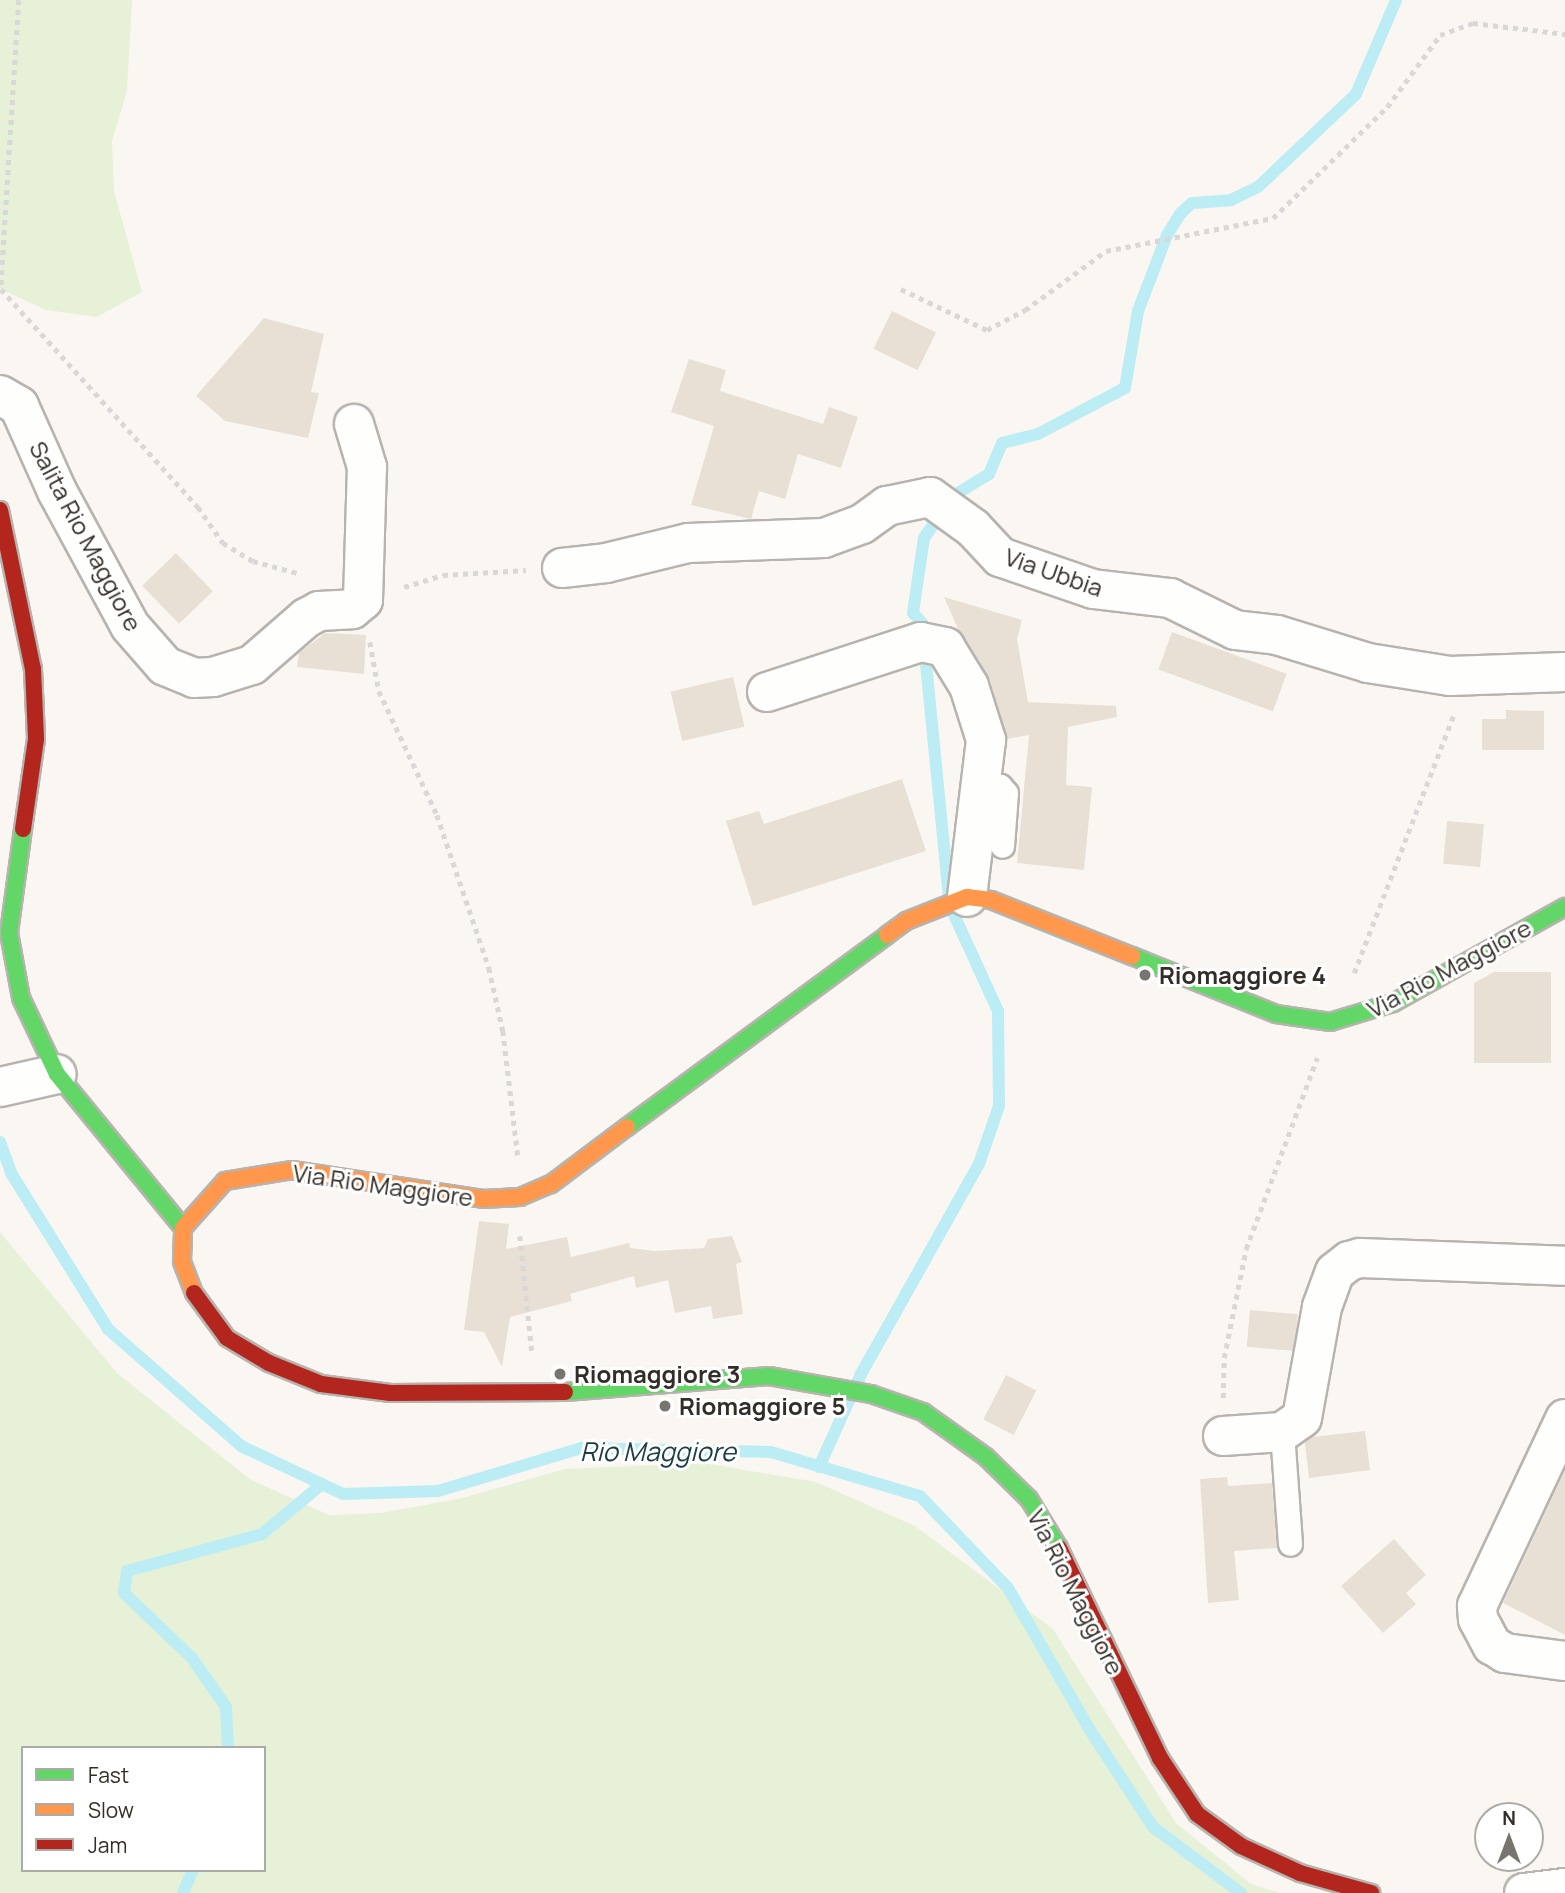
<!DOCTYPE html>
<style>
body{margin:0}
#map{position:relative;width:1565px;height:1893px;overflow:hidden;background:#faf7f3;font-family:Manrope,sans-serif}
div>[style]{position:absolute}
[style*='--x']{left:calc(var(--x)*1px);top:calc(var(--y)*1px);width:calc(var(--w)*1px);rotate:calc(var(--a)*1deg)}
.green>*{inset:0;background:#e6f1d7}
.stream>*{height:12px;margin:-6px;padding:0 6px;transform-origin:6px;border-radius:6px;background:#bcecf4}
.building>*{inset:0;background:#e8e0d5;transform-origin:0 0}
.path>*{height:4.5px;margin-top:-2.25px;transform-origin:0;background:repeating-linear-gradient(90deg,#d9d8d6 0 5px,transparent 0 10px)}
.roads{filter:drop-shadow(2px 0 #b7b3ae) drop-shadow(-2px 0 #b7b3ae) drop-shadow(0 2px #b7b3ae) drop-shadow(0 -2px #b7b3ae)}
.lane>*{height:23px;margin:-11.5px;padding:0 11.5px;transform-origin:11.5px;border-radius:11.5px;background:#fefefd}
.street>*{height:38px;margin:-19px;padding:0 19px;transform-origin:19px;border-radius:19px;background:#fefefd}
.fast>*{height:16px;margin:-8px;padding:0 8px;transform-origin:8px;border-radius:8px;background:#63d668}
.slow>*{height:16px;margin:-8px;padding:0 8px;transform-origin:8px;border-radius:8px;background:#ff974d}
.jam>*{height:16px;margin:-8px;padding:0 8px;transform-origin:8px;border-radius:8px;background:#b3261e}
.dots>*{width:19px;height:19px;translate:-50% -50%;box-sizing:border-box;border:4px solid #fff;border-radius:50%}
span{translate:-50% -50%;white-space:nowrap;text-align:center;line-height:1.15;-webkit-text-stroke:6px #fff;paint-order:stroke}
.street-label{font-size:24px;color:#322d26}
.poi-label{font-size:24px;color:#322d26;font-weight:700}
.left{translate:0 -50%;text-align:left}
.water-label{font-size:26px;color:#1b3d43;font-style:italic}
.legend{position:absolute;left:21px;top:1746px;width:245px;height:126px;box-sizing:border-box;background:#fff;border:2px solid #adaba8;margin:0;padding:9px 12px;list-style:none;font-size:21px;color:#322d26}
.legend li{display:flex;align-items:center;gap:14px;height:35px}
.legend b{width:35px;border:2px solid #adaba8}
.north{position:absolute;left:1474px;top:1802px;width:70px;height:70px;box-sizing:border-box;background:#fff;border:2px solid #adaba8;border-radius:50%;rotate:0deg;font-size:19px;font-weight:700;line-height:28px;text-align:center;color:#322d26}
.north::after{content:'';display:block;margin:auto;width:24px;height:32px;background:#78746e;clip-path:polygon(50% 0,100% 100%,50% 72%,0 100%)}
</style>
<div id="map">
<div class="green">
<i style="clip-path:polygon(0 0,132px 0,127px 91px,112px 141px,114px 191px,142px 292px,97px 317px,46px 310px,0 289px)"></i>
<i style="clip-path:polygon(evenodd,0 1232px,117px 1373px,251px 1480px,329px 1515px,381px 1513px,462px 1498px,565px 1469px,704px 1463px,816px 1482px,915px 1526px,1053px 1629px,1176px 1823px,1251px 1884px,1281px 1893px,0 1893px,0 1232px,23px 1748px,264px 1748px,264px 1870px,23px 1870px,23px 1748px)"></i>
</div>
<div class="stream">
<i style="--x:949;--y:898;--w:276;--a:-95.6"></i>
<i style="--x:922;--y:623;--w:13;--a:-132"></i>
<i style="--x:913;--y:613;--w:76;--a:-81.7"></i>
<i style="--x:924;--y:538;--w:51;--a:-55.4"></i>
<i style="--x:953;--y:496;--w:42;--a:-31.4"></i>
<i style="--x:989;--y:474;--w:34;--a:-67"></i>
<i style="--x:1002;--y:443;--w:37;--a:-14"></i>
<i style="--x:1038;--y:434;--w:98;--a:-27.9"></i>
<i style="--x:1125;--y:388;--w:78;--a:-80.4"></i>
<i style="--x:1138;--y:311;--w:81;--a:-69.1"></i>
<i style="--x:1167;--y:235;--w:25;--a:-58"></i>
<i style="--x:1180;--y:214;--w:16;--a:-43"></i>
<i style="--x:1192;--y:203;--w:39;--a:-4"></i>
<i style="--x:1231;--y:200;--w:30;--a:-26"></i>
<i style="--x:1258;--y:187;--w:135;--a:-43.5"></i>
<i style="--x:1356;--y:94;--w:102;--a:-66.9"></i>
<i style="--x:0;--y:1142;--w:33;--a:70"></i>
<i style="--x:11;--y:1173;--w:184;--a:58.1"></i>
<i style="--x:108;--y:1329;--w:177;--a:41.3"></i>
<i style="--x:241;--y:1446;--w:113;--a:25.2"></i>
<i style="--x:343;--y:1494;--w:95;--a:-1.8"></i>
<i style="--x:438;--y:1491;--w:149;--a:-16.7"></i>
<i style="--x:581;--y:1448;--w:190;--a:1.2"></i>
<i style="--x:771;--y:1452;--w:155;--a:16.5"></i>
<i style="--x:920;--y:1496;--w:127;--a:46.3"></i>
<i style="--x:1008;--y:1588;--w:164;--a:60"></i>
<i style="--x:1090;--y:1730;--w:116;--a:57"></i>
<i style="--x:1153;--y:1827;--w:110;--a:36.9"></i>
<i style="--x:819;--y:1467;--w:102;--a:-65.7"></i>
<i style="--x:861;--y:1374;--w:241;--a:-60.7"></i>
<i style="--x:979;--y:1164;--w:61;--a:-71"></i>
<i style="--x:999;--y:1106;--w:95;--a:-90.6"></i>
<i style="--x:998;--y:1011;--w:106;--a:-114.6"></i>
<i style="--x:228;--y:1748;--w:41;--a:-92.8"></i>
<i style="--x:226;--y:1707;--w:60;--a:-124.8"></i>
<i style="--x:192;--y:1658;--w:94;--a:-136.3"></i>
<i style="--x:124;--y:1593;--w:22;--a:-82"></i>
<i style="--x:127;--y:1571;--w:140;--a:-15.3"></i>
<i style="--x:262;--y:1534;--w:78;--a:-39.8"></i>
<i style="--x:183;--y:1893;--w:25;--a:-67"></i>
</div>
<div class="building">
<i style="left:892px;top:311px;width:49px;height:42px;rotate:26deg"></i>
<i style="clip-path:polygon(264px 318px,324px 334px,311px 392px,319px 393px,308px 438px,225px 421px,196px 396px)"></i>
<i style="clip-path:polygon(689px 359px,726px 370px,720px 391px,823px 424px,829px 407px,858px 417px,841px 468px,798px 454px,785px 499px,759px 491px,751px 519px,691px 505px,714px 426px,671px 412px)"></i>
<i style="left:176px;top:553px;width:53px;height:47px;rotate:46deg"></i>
<i style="clip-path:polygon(944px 597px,1022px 620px,1017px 639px,1028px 702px,1116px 706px,1117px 717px,1068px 727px,1066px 785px,1092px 787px,1084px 870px,1017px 863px,1029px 735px,1007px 739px,990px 679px,958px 629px)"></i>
<i style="left:1172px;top:632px;width:122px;height:40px;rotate:20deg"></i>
<i style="clip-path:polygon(325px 633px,366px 635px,364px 674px,297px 667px,299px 653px)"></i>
<i style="left:733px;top:677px;width:51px;height:64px;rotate:77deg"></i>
<i style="clip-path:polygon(1506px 710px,1544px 711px,1544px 750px,1482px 750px,1482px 719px,1506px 719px)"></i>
<i style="clip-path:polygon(902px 779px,926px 851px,753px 906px,726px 821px,759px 811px,764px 824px)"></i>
<i style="left:1447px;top:821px;width:37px;height:43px;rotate:5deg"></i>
<i style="clip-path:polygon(1494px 972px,1551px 972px,1551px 1063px,1474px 1063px,1474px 983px)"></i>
<i style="clip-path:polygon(479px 1221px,509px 1224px,506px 1249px,567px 1237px,571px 1257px,629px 1243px,630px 1248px,655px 1251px,704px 1248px,708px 1239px,732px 1236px,742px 1262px,736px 1264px,743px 1314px,713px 1319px,711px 1306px,675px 1313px,668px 1280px,636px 1288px,634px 1276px,570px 1294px,572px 1301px,510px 1317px,502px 1367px,484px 1332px,464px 1330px)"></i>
<i style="left:1250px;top:1310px;width:48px;height:37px;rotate:5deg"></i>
<i style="left:1006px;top:1375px;width:34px;height:50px;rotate:27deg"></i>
<i style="clip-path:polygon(1365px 1431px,1370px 1470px,1309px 1478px,1305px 1443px,1312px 1437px)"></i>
<i style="clip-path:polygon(1565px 1470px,1565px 1635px,1503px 1603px)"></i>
<i style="clip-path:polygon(1227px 1477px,1228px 1486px,1272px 1483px,1277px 1548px,1234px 1551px,1239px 1600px,1208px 1603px,1200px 1479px)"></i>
<i style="clip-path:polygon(1394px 1539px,1426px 1575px,1406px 1593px,1416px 1604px,1383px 1633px,1341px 1586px)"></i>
</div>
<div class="path">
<i style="--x:19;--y:0;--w:290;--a:93.6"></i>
<i style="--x:1;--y:289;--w:294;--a:47.9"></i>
<i style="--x:198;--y:507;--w:44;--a:55.2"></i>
<i style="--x:223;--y:543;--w:35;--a:31"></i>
<i style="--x:253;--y:561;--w:50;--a:15.2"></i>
<i style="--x:901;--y:289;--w:95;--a:25.5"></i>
<i style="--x:987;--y:330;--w:43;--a:-27.8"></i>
<i style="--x:1025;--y:310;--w:100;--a:-36.1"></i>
<i style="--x:1106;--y:251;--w:170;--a:-11.2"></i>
<i style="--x:1273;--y:218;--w:159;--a:-44.2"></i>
<i style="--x:1387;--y:107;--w:89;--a:-53.6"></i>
<i style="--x:1440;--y:35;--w:35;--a:-20"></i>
<i style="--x:1473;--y:23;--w:93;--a:6.8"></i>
<i style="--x:404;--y:587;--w:41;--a:-17.1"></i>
<i style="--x:443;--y:575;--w:83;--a:-3.4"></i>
<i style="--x:370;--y:642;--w:50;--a:79.6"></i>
<i style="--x:379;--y:691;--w:137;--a:64.9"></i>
<i style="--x:437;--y:815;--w:162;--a:71.2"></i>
<i style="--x:489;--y:968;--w:65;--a:77.5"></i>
<i style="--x:503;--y:1031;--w:127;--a:83.2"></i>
<i style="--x:1354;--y:973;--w:278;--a:-68.9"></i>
<i style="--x:520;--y:1236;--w:118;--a:84.1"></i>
<i style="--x:1223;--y:1398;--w:40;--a:-88.6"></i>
<i style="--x:1224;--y:1358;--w:111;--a:-78.6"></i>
<i style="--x:1246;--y:1249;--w:204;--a:-69.6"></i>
</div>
<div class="roads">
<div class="lane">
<i style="--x:980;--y:785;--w:20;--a:3"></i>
<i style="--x:1000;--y:786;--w:9;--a:49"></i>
<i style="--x:1006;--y:793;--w:53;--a:94.3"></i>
<i style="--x:1282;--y:1432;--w:112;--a:85.9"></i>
</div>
<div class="street">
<i style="--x:0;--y:395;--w:22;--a:30"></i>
<i style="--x:19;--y:406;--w:93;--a:65.9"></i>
<i style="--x:57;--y:491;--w:153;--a:61.6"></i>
<i style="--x:130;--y:626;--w:53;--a:48.8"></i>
<i style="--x:165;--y:666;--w:31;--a:22"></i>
<i style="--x:194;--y:678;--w:19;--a:-3"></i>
<i style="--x:213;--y:677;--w:41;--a:-17.1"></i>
<i style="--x:252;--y:665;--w:72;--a:-41"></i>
<i style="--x:306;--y:618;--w:15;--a:-28"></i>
<i style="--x:319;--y:611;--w:33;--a:-3"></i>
<i style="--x:352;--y:609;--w:14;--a:-39"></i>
<i style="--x:363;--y:600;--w:133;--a:-88.3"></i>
<i style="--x:367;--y:467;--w:45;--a:-106.8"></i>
<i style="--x:562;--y:568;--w:44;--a:-6.5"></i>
<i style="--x:606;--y:563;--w:84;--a:-13.7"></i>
<i style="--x:688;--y:543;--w:136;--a:-2.1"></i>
<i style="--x:824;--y:538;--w:40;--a:-20.2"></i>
<i style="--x:862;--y:524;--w:31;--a:-36"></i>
<i style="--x:887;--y:506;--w:44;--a:-11.8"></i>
<i style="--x:930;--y:497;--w:53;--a:35.8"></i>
<i style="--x:973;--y:528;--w:40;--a:47"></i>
<i style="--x:1000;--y:557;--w:98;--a:19"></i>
<i style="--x:1093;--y:589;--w:78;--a:6.7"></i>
<i style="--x:1170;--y:598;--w:72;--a:26.2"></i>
<i style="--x:1235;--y:630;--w:42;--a:6.8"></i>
<i style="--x:1277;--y:635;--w:95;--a:17.1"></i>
<i style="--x:1368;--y:663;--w:83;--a:9"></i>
<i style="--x:1450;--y:676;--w:115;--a:-2"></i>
<i style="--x:767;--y:692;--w:162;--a:-18"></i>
<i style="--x:921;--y:642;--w:25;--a:12"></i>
<i style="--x:945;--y:647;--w:46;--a:58.4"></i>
<i style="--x:969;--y:686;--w:57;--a:72.5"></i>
<i style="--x:986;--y:740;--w:158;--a:96.9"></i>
<i style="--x:0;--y:1087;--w:58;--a:-12.8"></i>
<i style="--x:1565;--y:1419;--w:207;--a:115.2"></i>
<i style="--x:1477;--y:1606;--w:13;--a:86"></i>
<i style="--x:1478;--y:1619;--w:30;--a:62"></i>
<i style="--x:1492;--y:1645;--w:15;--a:32"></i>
<i style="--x:1505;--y:1653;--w:61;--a:7.6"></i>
<i style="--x:1223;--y:1436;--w:59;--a:-3.9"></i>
<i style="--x:1282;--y:1432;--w:24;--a:-35"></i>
<i style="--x:1302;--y:1418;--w:113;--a:-79.8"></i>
<i style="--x:1322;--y:1307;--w:37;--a:-70"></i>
<i style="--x:1335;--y:1272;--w:18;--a:-38"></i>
<i style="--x:1349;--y:1261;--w:11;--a:-15"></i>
<i style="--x:1360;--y:1258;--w:205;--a:2.2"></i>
<i style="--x:1524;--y:1893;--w:41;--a:-7"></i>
</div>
<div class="fast">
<i style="--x:23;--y:829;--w:105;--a:97.7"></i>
<i style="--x:9;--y:933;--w:66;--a:79.5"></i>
<i style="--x:21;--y:998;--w:84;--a:64.7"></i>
<i style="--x:57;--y:1074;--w:199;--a:50.7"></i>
<i style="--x:1132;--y:956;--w:155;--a:21.9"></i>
<i style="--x:1276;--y:1014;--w:55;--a:8.4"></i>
<i style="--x:1330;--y:1022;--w:66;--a:-16.8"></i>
<i style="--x:1393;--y:1003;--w:197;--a:-29.2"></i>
<i style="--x:627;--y:1127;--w:323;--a:-36.4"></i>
<i style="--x:565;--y:1392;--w:205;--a:-4.5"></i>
<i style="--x:769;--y:1376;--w:104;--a:10"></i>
<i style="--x:871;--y:1394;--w:55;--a:19.1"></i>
<i style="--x:923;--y:1412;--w:77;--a:35.5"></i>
<i style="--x:986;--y:1457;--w:60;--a:44.3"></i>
<i style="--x:1029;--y:1499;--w:57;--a:58.5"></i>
</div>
<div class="slow">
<i style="--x:887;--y:935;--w:24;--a:-36"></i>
<i style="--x:906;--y:921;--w:66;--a:-21.5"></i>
<i style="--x:967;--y:897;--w:24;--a:7"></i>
<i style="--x:991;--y:900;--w:152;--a:21.7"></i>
<i style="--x:194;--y:1293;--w:34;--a:-111"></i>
<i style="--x:182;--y:1261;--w:33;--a:-88"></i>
<i style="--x:183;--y:1228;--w:63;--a:-48.2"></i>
<i style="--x:225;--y:1181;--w:68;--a:-9.3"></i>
<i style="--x:292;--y:1170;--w:193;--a:8.6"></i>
<i style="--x:483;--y:1199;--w:37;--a:-3"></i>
<i style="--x:520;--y:1197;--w:34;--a:-23"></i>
<i style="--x:551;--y:1184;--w:95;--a:-36.9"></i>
</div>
<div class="jam">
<i style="--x:0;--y:510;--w:162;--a:78.3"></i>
<i style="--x:33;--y:669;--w:70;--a:87.5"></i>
<i style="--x:36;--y:739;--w:91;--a:98.2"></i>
<i style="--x:194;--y:1293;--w:56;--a:53.7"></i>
<i style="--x:227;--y:1338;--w:49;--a:30.8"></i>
<i style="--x:269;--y:1363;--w:56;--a:22"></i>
<i style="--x:321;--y:1384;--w:70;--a:7.4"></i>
<i style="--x:390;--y:1393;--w:175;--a:-0.3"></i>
<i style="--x:1059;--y:1548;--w:233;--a:64.3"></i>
<i style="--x:1160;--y:1758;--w:67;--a:56.5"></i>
<i style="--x:1197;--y:1814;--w:54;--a:36"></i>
<i style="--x:1241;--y:1846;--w:65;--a:24.6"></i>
<i style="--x:1300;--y:1873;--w:74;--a:15.7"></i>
</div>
</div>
<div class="dots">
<i style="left:1145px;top:975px;background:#78746e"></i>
<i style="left:560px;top:1374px;background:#78746e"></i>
<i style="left:665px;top:1406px;background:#78746e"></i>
</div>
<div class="street-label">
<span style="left:86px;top:536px;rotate:62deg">Salita Rio Maggiore</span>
<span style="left:1054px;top:572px;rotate:19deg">Via Ubbia</span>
<span style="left:1449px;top:968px;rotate:-28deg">Via Rio Maggiore</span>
<span style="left:383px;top:1185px;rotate:8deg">Via Rio Maggiore</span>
<span style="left:1076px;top:1592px;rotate:63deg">Via Rio Maggiore</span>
</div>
<div class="poi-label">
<span class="left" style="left:1159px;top:975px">Riomaggiore 4</span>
<span class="left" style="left:574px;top:1374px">Riomaggiore 3</span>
<span class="left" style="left:679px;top:1406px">Riomaggiore 5</span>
</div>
<div class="water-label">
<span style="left:658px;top:1452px">Rio Maggiore</span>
</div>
<ul class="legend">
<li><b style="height:9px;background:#63d668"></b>Fast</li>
<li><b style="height:9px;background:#ff974d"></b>Slow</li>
<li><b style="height:9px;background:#b3261e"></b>Jam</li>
</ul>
<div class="north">N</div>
</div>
